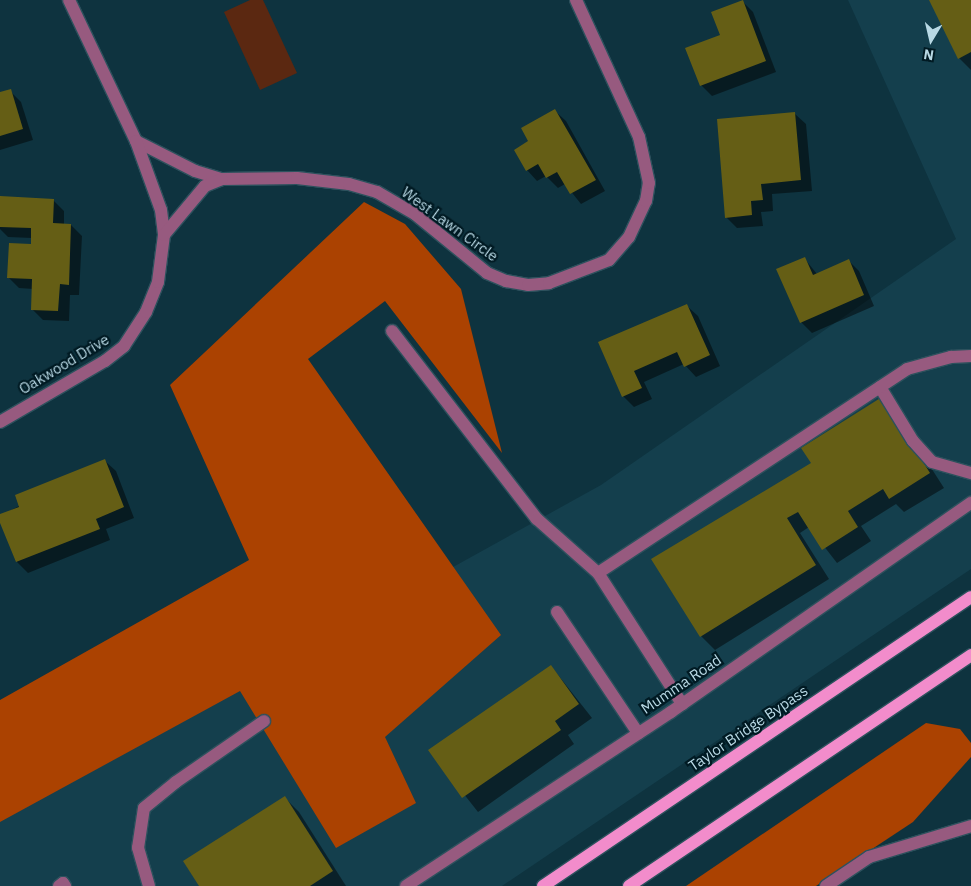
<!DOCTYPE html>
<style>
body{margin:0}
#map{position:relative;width:971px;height:886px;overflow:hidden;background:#0e333f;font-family:"IBM Plex Sans",sans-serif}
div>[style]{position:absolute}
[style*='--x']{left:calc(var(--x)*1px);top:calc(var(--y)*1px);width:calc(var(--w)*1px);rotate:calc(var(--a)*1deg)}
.built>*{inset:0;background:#143f4d}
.green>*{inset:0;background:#5b2811}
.forest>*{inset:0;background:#ab4201}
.shadow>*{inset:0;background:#0007}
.building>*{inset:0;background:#655e15}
.roads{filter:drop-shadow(1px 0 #2d515d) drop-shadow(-1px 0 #2d515d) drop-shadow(0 1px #2d515d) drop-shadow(0 -1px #2d515d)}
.minor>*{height:12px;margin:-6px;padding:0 6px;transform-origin:6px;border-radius:6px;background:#975a7f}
.major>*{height:12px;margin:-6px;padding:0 6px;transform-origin:6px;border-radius:6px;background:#f28ccb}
span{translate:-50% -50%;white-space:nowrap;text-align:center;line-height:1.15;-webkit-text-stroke:4.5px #001a23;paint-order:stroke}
.street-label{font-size:15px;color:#b8d9e5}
.north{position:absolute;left:906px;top:15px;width:50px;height:50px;-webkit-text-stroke:4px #001a23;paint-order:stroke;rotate:189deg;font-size:14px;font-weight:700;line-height:20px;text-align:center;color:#b8d9e5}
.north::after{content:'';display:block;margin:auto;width:18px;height:22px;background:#b8d9e5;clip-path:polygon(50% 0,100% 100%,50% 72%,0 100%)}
</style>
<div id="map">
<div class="built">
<i style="clip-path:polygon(848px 0,971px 0,971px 569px,502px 886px,0 886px,0 818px,601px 485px,956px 239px)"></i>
</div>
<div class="green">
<i style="clip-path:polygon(250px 0,263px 0,297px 73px,260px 90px,224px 12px)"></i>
</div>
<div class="forest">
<i style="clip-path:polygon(364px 202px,405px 224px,461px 289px,502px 453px,385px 301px,308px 359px,501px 635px,385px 737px,416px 803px,336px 848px,240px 691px,0 822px,0 700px,249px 560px,170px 385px)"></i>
<i style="clip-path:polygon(926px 723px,960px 729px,971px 743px,971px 757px,913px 822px,816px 886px,686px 886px)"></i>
</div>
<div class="shadow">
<i style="clip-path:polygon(931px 0,971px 0,971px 70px,959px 58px)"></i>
<i style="clip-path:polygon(742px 1px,753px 12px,776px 72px,712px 96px,701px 85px,722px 36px)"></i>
<i style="clip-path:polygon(10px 91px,21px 102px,33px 140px,0 150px,0 94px)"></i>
<i style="clip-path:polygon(555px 111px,566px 121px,605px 191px,581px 204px,565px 184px,558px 188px,546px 176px,537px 181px,527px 170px,530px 141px)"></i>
<i style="clip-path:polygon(795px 114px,806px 124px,812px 191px,772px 194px,773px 211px,761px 212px,763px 226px,737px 228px,726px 217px)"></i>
<i style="clip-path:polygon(0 197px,53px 200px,64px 211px,64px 225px,71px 225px,82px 236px,79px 295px,70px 295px,69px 321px,43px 320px,32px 309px,33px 289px,19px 288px,8px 277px,32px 245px,32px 238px,8px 237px,0 229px)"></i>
<i style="clip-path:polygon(804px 258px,817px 274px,849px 261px,859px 271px,874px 306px,812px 333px,801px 322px)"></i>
<i style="clip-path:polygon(687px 306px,698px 316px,720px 366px,696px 377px,684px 364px,644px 382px,652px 399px,634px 407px,623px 396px,600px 343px)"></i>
<i style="clip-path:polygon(896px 413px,944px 488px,904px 512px,896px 504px,861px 526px,871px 541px,837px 563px,809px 527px,800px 533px,829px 579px,715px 650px,701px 636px,653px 559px)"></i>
<i style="clip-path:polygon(105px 461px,116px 471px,134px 518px,106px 529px,110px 540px,28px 573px,17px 562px,0 516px)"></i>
<i style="clip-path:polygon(551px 666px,592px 718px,568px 735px,574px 744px,478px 812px,430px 751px)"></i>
<i style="clip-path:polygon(285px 798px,299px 812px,346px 886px,200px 886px)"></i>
</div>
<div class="building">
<i style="clip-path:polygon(743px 0,766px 61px,700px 86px,685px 48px,720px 35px,711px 12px)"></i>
<i style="clip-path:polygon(929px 0,971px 0,971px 52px,958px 59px)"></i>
<i style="clip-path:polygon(11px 89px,23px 129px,0 136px,0 92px)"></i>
<i style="clip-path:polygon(555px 109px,596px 180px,570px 194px,557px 172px,546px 178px,538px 164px,526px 171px,514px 150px,528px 141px,521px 128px)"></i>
<i style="clip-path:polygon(795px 112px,801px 180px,761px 184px,763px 200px,751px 201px,752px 215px,725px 218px,717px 119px)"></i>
<i style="clip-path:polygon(0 196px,54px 199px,53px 223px,71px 224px,69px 285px,60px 284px,58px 311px,31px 310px,32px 279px,7px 278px,9px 243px,31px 244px,31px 228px,0 227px)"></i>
<i style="clip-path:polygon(805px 257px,813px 275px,849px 259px,864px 295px,800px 323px,776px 269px)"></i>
<i style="clip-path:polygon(687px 304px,710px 355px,684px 367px,677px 352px,634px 371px,642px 388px,622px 397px,598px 342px)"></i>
<i style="clip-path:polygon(882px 397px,930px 473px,889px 499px,883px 489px,848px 511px,858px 527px,822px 550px,798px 512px,787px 518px,816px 565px,700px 637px,651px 559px,811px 463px,801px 448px)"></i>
<i style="clip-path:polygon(105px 459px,124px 507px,96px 519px,100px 529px,16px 562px,0 523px,0 514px,19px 507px,15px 495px)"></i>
<i style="clip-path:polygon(551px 665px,579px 704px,555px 721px,561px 730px,462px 798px,428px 750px)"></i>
<i style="clip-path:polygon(285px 796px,333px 871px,310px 886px,199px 886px,183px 861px)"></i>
</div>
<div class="roads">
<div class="minor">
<i style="--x:69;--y:0;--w:156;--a:64.6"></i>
<i style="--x:136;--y:141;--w:66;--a:27"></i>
<i style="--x:195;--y:171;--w:28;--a:17"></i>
<i style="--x:222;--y:179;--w:75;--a:-0.8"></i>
<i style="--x:297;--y:178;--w:52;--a:6.6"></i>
<i style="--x:349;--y:184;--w:29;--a:16"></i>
<i style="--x:377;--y:192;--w:44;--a:30.1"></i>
<i style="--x:415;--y:214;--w:93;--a:39.3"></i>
<i style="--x:487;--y:273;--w:21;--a:23"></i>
<i style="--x:506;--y:281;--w:22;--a:10"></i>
<i style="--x:528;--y:285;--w:21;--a:-5"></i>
<i style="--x:549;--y:283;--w:64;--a:-21"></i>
<i style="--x:609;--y:260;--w:30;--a:-49"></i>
<i style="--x:629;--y:237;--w:40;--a:-65"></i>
<i style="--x:646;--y:201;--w:18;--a:-81"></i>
<i style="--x:649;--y:183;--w:47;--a:-102.3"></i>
<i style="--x:639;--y:137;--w:151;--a:-114.7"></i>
<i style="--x:136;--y:141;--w:73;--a:70.1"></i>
<i style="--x:161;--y:210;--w:25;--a:83"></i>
<i style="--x:392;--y:331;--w:237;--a:52.4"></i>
<i style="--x:537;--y:519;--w:81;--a:41.5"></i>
<i style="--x:598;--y:573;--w:156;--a:57.3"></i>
<i style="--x:880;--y:387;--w:63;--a:58.6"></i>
<i style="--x:913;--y:441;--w:28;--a:48"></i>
<i style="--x:932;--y:462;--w:41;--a:15.8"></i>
<i style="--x:0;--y:422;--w:121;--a:-30.2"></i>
<i style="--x:105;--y:361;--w:24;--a:-38"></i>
<i style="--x:124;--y:346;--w:40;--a:-57.1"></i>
<i style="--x:146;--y:312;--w:32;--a:-68"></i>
<i style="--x:158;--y:282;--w:47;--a:-82.7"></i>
<i style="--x:164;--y:235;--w:64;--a:-50.1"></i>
<i style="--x:205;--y:186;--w:18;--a:-22"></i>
<i style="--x:598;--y:573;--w:370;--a:-33.4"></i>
<i style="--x:907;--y:369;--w:46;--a:-15.3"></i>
<i style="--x:951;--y:357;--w:20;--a:-3"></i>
<i style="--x:557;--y:612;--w:146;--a:56.2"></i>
<i style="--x:59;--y:886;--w:5;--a:-37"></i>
<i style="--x:63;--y:883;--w:4;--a:56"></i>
<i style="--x:149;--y:886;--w:40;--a:-106"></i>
<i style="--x:138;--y:848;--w:40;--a:-81.5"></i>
<i style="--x:144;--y:808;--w:41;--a:-39.1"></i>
<i style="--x:176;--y:782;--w:107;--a:-34.7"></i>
<i style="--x:406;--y:886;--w:317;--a:-33.3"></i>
<i style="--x:671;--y:712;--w:366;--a:-34.9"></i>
<i style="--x:826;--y:886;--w:52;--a:-34"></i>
<i style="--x:869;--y:857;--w:107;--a:-16.9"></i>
</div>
<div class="major">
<i style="--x:543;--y:886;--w:516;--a:-34.03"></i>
<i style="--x:629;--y:886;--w:413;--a:-34"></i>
</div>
</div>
<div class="street-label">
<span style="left:450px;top:224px;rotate:36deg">West Lawn Circle</span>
<span style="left:64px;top:364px;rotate:-31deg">Oakwood Drive</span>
<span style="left:681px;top:684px;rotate:-34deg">Mumma Road</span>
<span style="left:748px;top:728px;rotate:-34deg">Taylor Bridge Bypass</span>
</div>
<div class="north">N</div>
</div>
